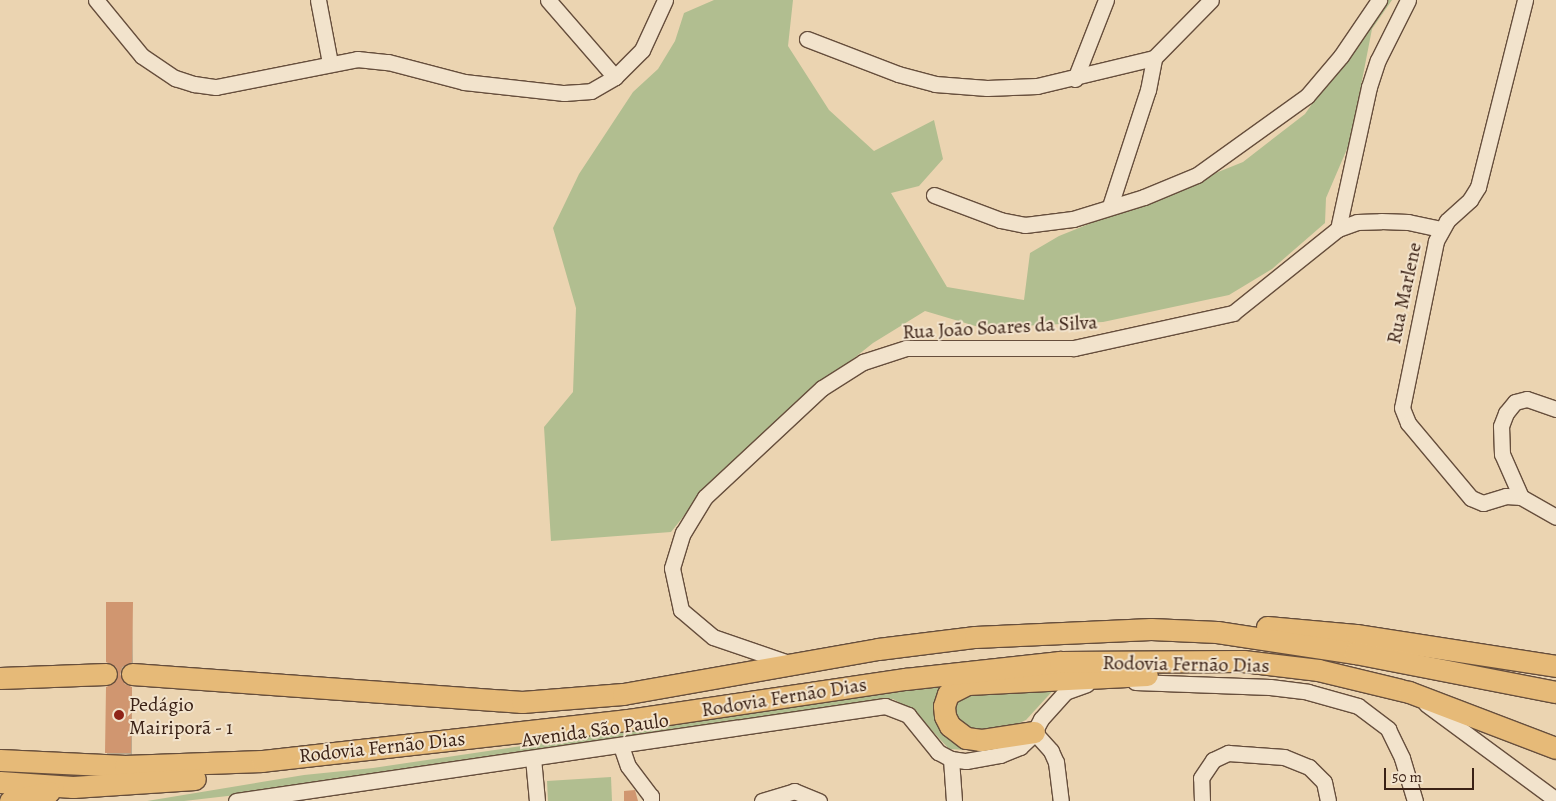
<!DOCTYPE html>
<meta charset="utf-8">
<style>
body{margin:0}
#map{position:relative;width:1556px;height:801px;overflow:hidden;background:#ebd4b1;font-family:Alegreya,serif}
div>[style]{position:absolute}
[style*='--x']{left:calc(var(--x)*1px);top:calc(var(--y)*1px);width:calc(var(--w)*1px);rotate:calc(var(--a)*1deg)}
.green>*{inset:0;background:#b1be90}
.shadow>*{inset:0;background:#0003}
.building>*{inset:0;background:#d09670}
.roads{filter:drop-shadow(1px 0 #664e3c) drop-shadow(-1px 0 #664e3c) drop-shadow(0 1px #664e3c) drop-shadow(0 -1px #664e3c)}
.minor>*{height:15px;margin:-7.5px;padding:0 7.5px;transform-origin:7.5px;border-radius:7.5px;background:#f2e3cc}
.highway>*{height:21px;margin:-10.5px;padding:0 10.5px;transform-origin:10.5px;border-radius:10.5px;background:#e6ba78}
.dots>*{width:14px;height:14px;translate:-50% -50%;box-sizing:border-box;border:2px solid #f2e3cc;border-radius:50%}
span{translate:-50% -50%;white-space:nowrap;text-align:center;line-height:1.15;-webkit-text-stroke:4px #f2e3cc;paint-order:stroke}
.street-label{font-size:20px;color:#3a2115}
.poi-label{font-size:20px;color:#3a2115}
.left{translate:0 -50%;text-align:left}
.scale{position:absolute;left:1384px;top:768px;width:90px;height:22px;box-sizing:border-box;border:2px solid #3a2115;border-top:0;padding-left:6px;font-size:15px;line-height:18px;white-space:nowrap;color:#3a2115;-webkit-text-stroke:4px #f2e3cc;paint-order:stroke}
</style>
<div id="map">
<div class="green">
<i style="clip-path:polygon(714px 0,793px 0,788px 46px,829px 110px,874px 151px,934px 120px,943px 159px,919px 186px,891px 193px,947px 287px,1024px 300px,1030px 253px,1059px 236px,1243px 162px,1305px 114px,1384px 0,1392px 0,1372px 29px,1350px 142px,1326px 198px,1325px 223px,1272px 269px,1229px 295px,1103px 322px,982px 328px,925px 311px,873px 343px,784px 414px,715px 477px,671px 532px,551px 541px,544px 427px,573px 392px,576px 308px,553px 228px,579px 174px,633px 92px,658px 69px,675px 41px,684px 13px)"></i>
<i style="clip-path:polygon(945px 683px,940px 687px,935px 700px,984px 751px,949px 749px,913px 710px,893px 699px,306px 787px,184px 801px,147px 801px,304px 775px,373px 768px)"></i>
<i style="clip-path:polygon(1058px 685px,1026px 720px,1015px 725px,968px 732px,952px 712px,955px 695px)"></i>
<i style="clip-path:polygon(611px 777px,612px 801px,548px 801px,547px 781px)"></i>
</div>
<div class="shadow">
<i style="clip-path:polygon(132px 603px,133px 663px,122px 668px,120px 676px,124px 685px,132px 690px,132px 755px,107px 754px,114px 685px,120px 674px,118px 668px,107px 661px)"></i>
</div>
<div class="building">
<i style="clip-path:polygon(106px 602px,133px 602px,132px 662px,122px 667px,120px 674px,125px 684px,132px 687px,131px 753px,105px 753px,106px 687px,113px 684px,118px 674px,116px 667px,106px 662px)"></i>
<i style="clip-path:polygon(635px 790px,638px 801px,624px 801px,624px 791px)"></i>
</div>
<div class="roads">
<div class="minor">
<i style="--x:96;--y:0;--w:72;--a:50.6"></i>
<i style="--x:142;--y:56;--w:40;--a:34"></i>
<i style="--x:175;--y:78;--w:20;--a:18"></i>
<i style="--x:194;--y:84;--w:22;--a:8"></i>
<i style="--x:216;--y:87;--w:144;--a:-11.2"></i>
<i style="--x:357;--y:59;--w:31;--a:6"></i>
<i style="--x:388;--y:62;--w:79;--a:14.7"></i>
<i style="--x:464;--y:82;--w:101;--a:6.3"></i>
<i style="--x:564;--y:93;--w:27;--a:-4"></i>
<i style="--x:591;--y:91;--w:28;--a:-30"></i>
<i style="--x:615;--y:77;--w:38;--a:-45"></i>
<i style="--x:642;--y:50;--w:55;--a:-65.3"></i>
<i style="--x:318;--y:0;--w:64;--a:79.2"></i>
<i style="--x:548;--y:0;--w:102;--a:49"></i>
<i style="--x:1525;--y:0;--w:193;--a:104.1"></i>
<i style="--x:1478;--y:187;--w:15;--a:122"></i>
<i style="--x:1470;--y:200;--w:31;--a:138"></i>
<i style="--x:1447;--y:221;--w:23;--a:119"></i>
<i style="--x:1436;--y:241;--w:170;--a:101.5"></i>
<i style="--x:1402;--y:408;--w:16;--a:68"></i>
<i style="--x:1408;--y:423;--w:98;--a:50"></i>
<i style="--x:1471;--y:498;--w:13;--a:23"></i>
<i style="--x:1483;--y:503;--w:24;--a:-17"></i>
<i style="--x:1506;--y:496;--w:15;--a:4"></i>
<i style="--x:1521;--y:497;--w:40;--a:29.7"></i>
<i style="--x:807;--y:39;--w:97;--a:21"></i>
<i style="--x:898;--y:74;--w:38;--a:15"></i>
<i style="--x:935;--y:84;--w:52;--a:4.4"></i>
<i style="--x:987;--y:88;--w:50;--a:-2.3"></i>
<i style="--x:1037;--y:86;--w:120;--a:-13.5"></i>
<i style="--x:1154;--y:58;--w:81;--a:-45.5"></i>
<i style="--x:1075;--y:79;--w:85;--a:-68.6"></i>
<i style="--x:934;--y:195;--w:71;--a:20.7"></i>
<i style="--x:1000;--y:220;--w:25;--a:11"></i>
<i style="--x:1025;--y:225;--w:48;--a:-7.1"></i>
<i style="--x:1073;--y:219;--w:74;--a:-17.2"></i>
<i style="--x:1144;--y:197;--w:57;--a:-22.5"></i>
<i style="--x:1197;--y:175;--w:135;--a:-35.7"></i>
<i style="--x:1307;--y:96;--w:52;--a:-49.6"></i>
<i style="--x:1341;--y:56;--w:68;--a:-55.8"></i>
<i style="--x:1110;--y:206;--w:122;--a:-71.9"></i>
<i style="--x:1148;--y:90;--w:33;--a:-79"></i>
<i style="--x:1338;--y:229;--w:145;--a:-77.7"></i>
<i style="--x:1369;--y:87;--w:28;--a:-72"></i>
<i style="--x:1378;--y:60;--w:67;--a:-63.4"></i>
<i style="--x:1521;--y:497;--w:47;--a:-113.8"></i>
<i style="--x:1502;--y:454;--w:28;--a:-92"></i>
<i style="--x:1501;--y:426;--w:14;--a:-69"></i>
<i style="--x:1506;--y:413;--w:14;--a:-51"></i>
<i style="--x:1515;--y:402;--w:12;--a:-14"></i>
<i style="--x:1527;--y:399;--w:31;--a:19"></i>
<i style="--x:789;--y:663;--w:80;--a:-161.1"></i>
<i style="--x:713;--y:637;--w:42;--a:-139.8"></i>
<i style="--x:681;--y:610;--w:43;--a:-102.1"></i>
<i style="--x:672;--y:568;--w:37;--a:-73"></i>
<i style="--x:683;--y:533;--w:42;--a:-58.6"></i>
<i style="--x:705;--y:497;--w:160;--a:-43"></i>
<i style="--x:822;--y:388;--w:49;--a:-32.4"></i>
<i style="--x:863;--y:362;--w:45;--a:-18"></i>
<i style="--x:906;--y:348;--w:168;--a:0"></i>
<i style="--x:1074;--y:348;--w:163;--a:-12.4"></i>
<i style="--x:1233;--y:313;--w:134;--a:-38.7"></i>
<i style="--x:1338;--y:229;--w:20;--a:-20"></i>
<i style="--x:1357;--y:222;--w:24;--a:-2"></i>
<i style="--x:1381;--y:221;--w:27;--a:2"></i>
<i style="--x:1408;--y:222;--w:34;--a:12"></i>
<i style="--x:1135;--y:682;--w:135;--a:2.1"></i>
<i style="--x:1270;--y:687;--w:38;--a:7"></i>
<i style="--x:1308;--y:692;--w:52;--a:15.6"></i>
<i style="--x:1358;--y:706;--w:38;--a:37"></i>
<i style="--x:1388;--y:729;--w:32;--a:64"></i>
<i style="--x:1402;--y:758;--w:45;--a:73.2"></i>
<i style="--x:1426;--y:704;--w:162;--a:36.4"></i>
<i style="--x:1034;--y:732;--w:25;--a:48"></i>
<i style="--x:1051;--y:751;--w:12;--a:66"></i>
<i style="--x:1056;--y:762;--w:39;--a:83"></i>
<i style="--x:621;--y:746;--w:21;--a:71"></i>
<i style="--x:628;--y:766;--w:38;--a:53"></i>
<i style="--x:651;--y:796;--w:5;--a:90"></i>
<i style="--x:533;--y:758;--w:43;--a:84.7"></i>
<i style="--x:951;--y:759;--w:42;--a:85.9"></i>
<i style="--x:236;--y:801;--w:656;--a:-8.33"></i>
<i style="--x:885;--y:706;--w:25;--a:21"></i>
<i style="--x:908;--y:715;--w:48;--a:51"></i>
<i style="--x:938;--y:752;--w:15;--a:28"></i>
<i style="--x:951;--y:759;--w:15;--a:8"></i>
<i style="--x:966;--y:761;--w:35;--a:-10"></i>
<i style="--x:1000;--y:755;--w:22;--a:-22"></i>
<i style="--x:1020;--y:747;--w:16;--a:-43"></i>
<i style="--x:1032;--y:736;--w:19;--a:-62"></i>
<i style="--x:1041;--y:719;--w:36;--a:-48"></i>
<i style="--x:1065;--y:692;--w:23;--a:-20"></i>
<i style="--x:762;--y:801;--w:34;--a:-17"></i>
<i style="--x:794;--y:791;--w:27;--a:22"></i>
<i style="--x:1202;--y:801;--w:23;--a:-92"></i>
<i style="--x:1201;--y:778;--w:22;--a:-56"></i>
<i style="--x:1213;--y:760;--w:17;--a:-25"></i>
<i style="--x:1228;--y:753;--w:56;--a:4.1"></i>
<i style="--x:1284;--y:757;--w:27;--a:22"></i>
<i style="--x:1309;--y:767;--w:21;--a:45"></i>
<i style="--x:1324;--y:782;--w:19;--a:78"></i>
</div>
<div class="highway">
<i style="--x:1267;--y:627;--w:89;--a:5.1"></i>
<i style="--x:1356;--y:635;--w:202;--a:8.8"></i>
<i style="--x:132;--y:674;--w:391;--a:4.1"></i>
<i style="--x:522;--y:702;--w:101;--a:-4.5"></i>
<i style="--x:623;--y:694;--w:259;--a:-10"></i>
<i style="--x:878;--y:649;--w:98;--a:-7.1"></i>
<i style="--x:975;--y:637;--w:176;--a:-2.6"></i>
<i style="--x:1151;--y:629;--w:66;--a:2.6"></i>
<i style="--x:1217;--y:632;--w:140;--a:8.7"></i>
<i style="--x:1355;--y:653;--w:205;--a:11"></i>
<i style="--x:0;--y:678;--w:106;--a:-2.2"></i>
<i style="--x:1034;--y:732;--w:54;--a:171.4"></i>
<i style="--x:981;--y:740;--w:15;--a:-172"></i>
<i style="--x:966;--y:738;--w:20;--a:-143"></i>
<i style="--x:950;--y:726;--w:11;--a:-117"></i>
<i style="--x:945;--y:716;--w:10;--a:-96"></i>
<i style="--x:944;--y:706;--w:13;--a:-72"></i>
<i style="--x:948;--y:694;--w:22;--a:-27"></i>
<i style="--x:968;--y:684;--w:179;--a:-2.9"></i>
<i style="--x:0;--y:760;--w:125;--a:2.7"></i>
<i style="--x:125;--y:766;--w:137;--a:-2.1"></i>
<i style="--x:262;--y:761;--w:367;--a:-6.4"></i>
<i style="--x:627;--y:720;--w:281;--a:-8.4"></i>
<i style="--x:905;--y:679;--w:156;--a:-6.3"></i>
<i style="--x:1060;--y:662;--w:183;--a:-0.3"></i>
<i style="--x:1243;--y:661;--w:76;--a:6.8"></i>
<i style="--x:1318;--y:670;--w:94;--a:13.6"></i>
<i style="--x:1409;--y:692;--w:157;--a:20.9"></i>
<i style="--x:0;--y:782;--w:73;--a:3.9"></i>
<i style="--x:73;--y:787;--w:122;--a:-3.8"></i>
<i style="--x:10;--y:801;--w:40;--a:-13"></i>
</div>
</div>
<div class="dots">
<i style="left:119px;top:715px;background:#8f2418"></i>
</div>
<div class="street-label">
<span style="left:1404px;top:293px;rotate:-78deg">Rua Marlene</span>
<span style="left:1000px;top:327px;rotate:-3deg">Rua João Soares da Silva</span>
<span style="left:1186px;top:664px;rotate:1deg">Rodovia Fernão Dias</span>
<span style="left:784px;top:697px;rotate:-9deg">Rodovia Fernão Dias</span>
<span style="left:595px;top:730px;rotate:-8deg">Avenida São Paulo</span>
<span style="left:382px;top:747px;rotate:-6deg">Rodovia Fernão Dias</span>
</div>
<div class="poi-label">
<span class="left" style="left:129px;top:716px">Pedágio<br>Mairiporã - 1</span>
</div>
<div class="scale">50 m</div>
</div>
